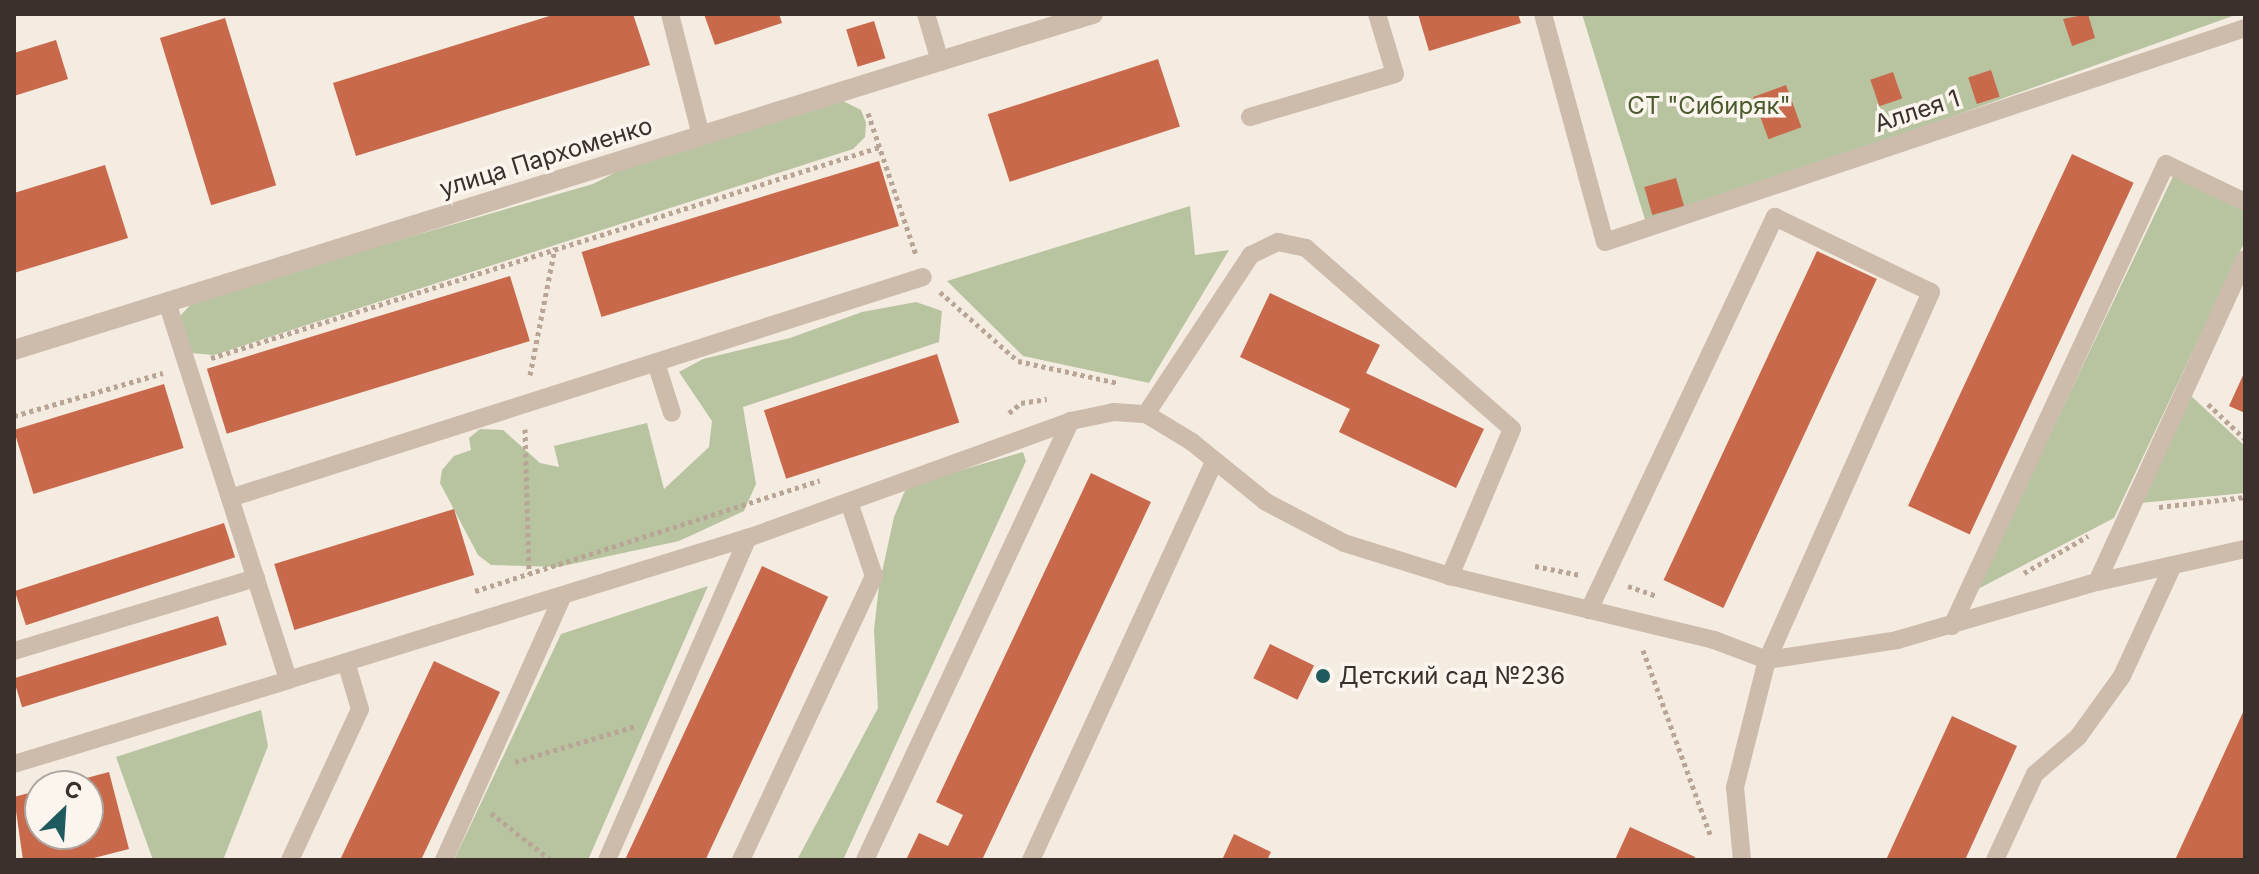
<!DOCTYPE html>
<meta charset="utf-8">
<style>
body{margin:0}
#map{position:relative;width:2259px;height:874px;overflow:hidden;background:#f4ebe1;font-family:Inter,sans-serif}
div>[style]{position:absolute}
[style*='--x']{left:calc(var(--x)*1px);top:calc(var(--y)*1px);width:calc(var(--w)*1px);rotate:calc(var(--a)*1deg)}
.green>*{inset:0;background:#b8c4a0}
.building>*{inset:0;background:#c8694b;transform-origin:0 0}
.path>*{height:5px;margin-top:-2.5px;transform-origin:0;background:repeating-linear-gradient(90deg,#b9a596 0 4px,transparent 0 8px)}
.service>*{height:18px;margin:-9px;padding:0 9px;transform-origin:9px;border-radius:9px;background:#cdbbac}
.minor>*{height:20px;margin:-10px;padding:0 10px;transform-origin:10px;border-radius:10px;background:#cdbbac}
.tertiary>*{height:20px;margin:-10px;padding:0 10px;transform-origin:10px;border-radius:10px;background:#cdbbac}
.dots>*{width:22px;height:22px;translate:-50% -50%;box-sizing:border-box;border:4px solid #fbf5ee;border-radius:50%}
span{translate:-50% -50%;white-space:nowrap;text-align:center;line-height:1.15;-webkit-text-stroke:7px #fbf5ee;paint-order:stroke}
.park-label{font-size:24px;color:#4a5a2e}
.street-label{font-size:24px;color:#3b302b}
.poi-label{font-size:24px;color:#3b302b}
.left{translate:0 -50%;text-align:left}
.frame{position:absolute;inset:0;border:16px solid #3b302b;pointer-events:none}
.north{position:absolute;left:24px;top:770px;width:80px;height:80px;box-sizing:border-box;background:#fbf5ee;border:2px solid #aea6a0;border-radius:50%;rotate:25deg;font-size:22px;font-weight:700;line-height:32px;text-align:center;color:#3b302b}
.north::after{content:'';display:block;margin:auto;width:28px;height:36px;background:#1f5a5e;clip-path:polygon(50% 0,100% 100%,50% 72%,0 100%)}
</style>
<div id="map">
<div class="green">
<i style="clip-path:polygon(1582px 14px,2238px 14px,1647px 226px)"></i>
<i style="clip-path:polygon(843px 101px,861px 110px,866px 123px,865px 137px,853px 149px,214px 355px,191px 353px,180px 330px,181px 315px,197px 298px,593px 184px,626px 167px)"></i>
<i style="clip-path:polygon(2175px 172px,2245px 205px,2245px 241px,2114px 518px,1976px 590px)"></i>
<i style="clip-path:polygon(1190px 206px,1195px 255px,1229px 250px,1149px 383px,1023px 356px,947px 281px)"></i>
<i style="clip-path:polygon(916px 302px,942px 311px,939px 342px,743px 407px,756px 484px,744px 511px,679px 541px,558px 567px,491px 565px,478px 555px,440px 483px,442px 470px,454px 456px,471px 450px,469px 438px,480px 429px,503px 430px,540px 463px,559px 467px,554px 446px,647px 423px,664px 489px,709px 447px,712px 421px,679px 372px,703px 359px,790px 338px,862px 312px)"></i>
<i style="clip-path:polygon(2189px 394px,2245px 446px,2245px 493px,2140px 503px)"></i>
<i style="clip-path:polygon(1023px 452px,1026px 461px,843px 860px,797px 860px,878px 708px,874px 630px,879px 586px,894px 517px,907px 486px)"></i>
<i style="clip-path:polygon(708px 586px,588px 860px,454px 860px,561px 634px)"></i>
<i style="clip-path:polygon(261px 710px,268px 746px,223px 860px,153px 860px,116px 757px)"></i>
</div>
<div class="building">
<i style="clip-path:polygon(556px 14px,633px 14px,650px 65px,356px 156px,333px 83px)"></i>
<i style="clip-path:polygon(704px 14px,779px 14px,782px 23px,715px 45px)"></i>
<i style="clip-path:polygon(1418px 14px,1518px 14px,1521px 23px,1429px 51px)"></i>
<i style="clip-path:polygon(2088px 14px,2095px 38px,2072px 46px,2063px 19px)"></i>
<i style="left:225px;top:18px;width:175px;height:68px;rotate:73deg"></i>
<i style="left:874px;top:21px;width:39px;height:29px;rotate:73deg"></i>
<i style="clip-path:polygon(56px 40px,68px 79px,14px 96px,14px 53px)"></i>
<i style="left:1158px;top:59px;width:71px;height:179px;rotate:72deg"></i>
<i style="left:1991px;top:70px;width:28px;height:24px;rotate:72deg"></i>
<i style="left:1893px;top:72px;width:28px;height:24px;rotate:71deg"></i>
<i style="left:1786px;top:85px;width:45px;height:35px;rotate:70deg"></i>
<i style="left:2072px;top:154px;width:68px;height:388px;rotate:25deg"></i>
<i style="left:879px;top:161px;width:68px;height:311px;rotate:73deg"></i>
<i style="clip-path:polygon(105px 165px,128px 238px,14px 273px,14px 193px)"></i>
<i style="left:1676px;top:178px;width:29px;height:33px;rotate:74deg"></i>
<i style="left:1817px;top:251px;width:66px;height:363px;rotate:25deg"></i>
<i style="left:510px;top:276px;width:68px;height:317px;rotate:73deg"></i>
<i style="clip-path:polygon(1270px 293px,1380px 345px,1366px 373px,1484px 429px,1456px 488px,1339px 432px,1350px 409px,1240px 357px)"></i>
<i style="left:937px;top:354px;width:72px;height:182px;rotate:72deg"></i>
<i style="clip-path:polygon(2245px 371px,2245px 413px,2229px 406px)"></i>
<i style="left:164px;top:384px;width:67px;height:157px;rotate:73deg"></i>
<i style="clip-path:polygon(1091px 473px,1151px 502px,982px 860px,906px 860px,919px 833px,948px 846px,963px 815px,936px 802px)"></i>
<i style="left:454px;top:509px;width:69px;height:188px;rotate:73deg"></i>
<i style="left:224px;top:523px;width:36px;height:220px;rotate:72deg"></i>
<i style="left:762px;top:566px;width:73px;height:325px;rotate:25deg"></i>
<i style="left:218px;top:616px;width:30px;height:214px;rotate:73deg"></i>
<i style="left:1270px;top:644px;width:49px;height:38px;rotate:26deg"></i>
<i style="clip-path:polygon(434px 661px,500px 692px,421px 860px,340px 860px)"></i>
<i style="clip-path:polygon(2245px 708px,2245px 860px,2175px 860px)"></i>
<i style="clip-path:polygon(1952px 716px,2017px 746px,1965px 860px,1886px 860px)"></i>
<i style="clip-path:polygon(109px 772px,129px 849px,86px 860px,23px 860px,14px 797px,40px 790px,40px 834px,88px 834px,88px 786px,60px 785px)"></i>
<i style="clip-path:polygon(1630px 827px,1695px 857px,1694px 860px,1615px 860px)"></i>
<i style="clip-path:polygon(1234px 834px,1271px 852px,1267px 860px,1222px 860px)"></i>
</div>
<div class="path">
<i style="--x:868;--y:113;--w:150;--a:71.3"></i>
<i style="--x:940;--y:292;--w:104;--a:41.5"></i>
<i style="--x:1018;--y:361;--w:102;--a:12.4"></i>
<i style="--x:211;--y:358;--w:701;--a:-17.51"></i>
<i style="--x:530;--y:375;--w:130;--a:-78.9"></i>
<i style="--x:2208;--y:404;--w:51;--a:43.4"></i>
<i style="--x:1009;--y:413;--w:16;--a:-40"></i>
<i style="--x:1021;--y:403;--w:26;--a:-9"></i>
<i style="--x:14;--y:416;--w:155;--a:-16.1"></i>
<i style="--x:525;--y:429;--w:145;--a:88.4"></i>
<i style="--x:2159;--y:507;--w:87;--a:-6.6"></i>
<i style="--x:1535;--y:566;--w:46;--a:11.3"></i>
<i style="--x:2024;--y:573;--w:74;--a:-30"></i>
<i style="--x:1628;--y:586;--w:31;--a:19"></i>
<i style="--x:475;--y:591;--w:362;--a:-17.8"></i>
<i style="--x:1643;--y:650;--w:199;--a:70"></i>
<i style="--x:515;--y:762;--w:126;--a:-16.6"></i>
<i style="--x:491;--y:813;--w:76;--a:38.1"></i>
</div>
<div class="service">
<i style="--x:670;--y:14;--w:126;--a:75.7"></i>
<i style="--x:926;--y:14;--w:49;--a:73.4"></i>
<i style="--x:1543;--y:14;--w:236;--a:74.8"></i>
<i style="--x:1605;--y:242;--w:675;--a:-18.49"></i>
<i style="--x:1250;--y:117;--w:151;--a:-16.5"></i>
<i style="--x:1395;--y:74;--w:63;--a:-106.7"></i>
<i style="--x:167;--y:302;--w:397;--a:72.2"></i>
<i style="--x:288;--y:680;--w:481;--a:-17.2"></i>
<i style="--x:748;--y:538;--w:344;--a:-19.9"></i>
<i style="--x:1071;--y:421;--w:44;--a:-11.8"></i>
<i style="--x:1114;--y:412;--w:32;--a:4"></i>
<i style="--x:1146;--y:414;--w:54;--a:31.3"></i>
<i style="--x:1192;--y:442;--w:95;--a:39"></i>
<i style="--x:1266;--y:502;--w:88;--a:27.7"></i>
<i style="--x:1344;--y:543;--w:111;--a:17.3"></i>
<i style="--x:1450;--y:576;--w:272;--a:13.6"></i>
<i style="--x:1714;--y:640;--w:57;--a:20.7"></i>
<i style="--x:1767;--y:660;--w:132;--a:-8.7"></i>
<i style="--x:1897;--y:640;--w:208;--a:-16.2"></i>
<i style="--x:2097;--y:582;--w:152;--a:-12.6"></i>
<i style="--x:657;--y:366;--w:49;--a:72.3"></i>
<i style="--x:1146;--y:414;--w:191;--a:-56.6"></i>
<i style="--x:1251;--y:255;--w:30;--a:-26"></i>
<i style="--x:1278;--y:242;--w:29;--a:12"></i>
<i style="--x:1306;--y:248;--w:274;--a:41.3"></i>
<i style="--x:1512;--y:429;--w:160;--a:112.9"></i>
<i style="--x:230;--y:498;--w:727;--a:-17.69"></i>
<i style="--x:2097;--y:582;--w:355;--a:-65.4"></i>
<i style="--x:1589;--y:610;--w:435;--a:-64.7"></i>
<i style="--x:1775;--y:217;--w:173;--a:25.7"></i>
<i style="--x:1931;--y:292;--w:403;--a:114"></i>
<i style="--x:1767;--y:660;--w:131;--a:104.1"></i>
<i style="--x:1735;--y:787;--w:73;--a:84.5"></i>
<i style="--x:1952;--y:626;--w:509;--a:-65.15"></i>
<i style="--x:2166;--y:164;--w:88;--a:25.7"></i>
<i style="--x:14;--y:651;--w:253;--a:-16.8"></i>
<i style="--x:14;--y:764;--w:287;--a:-17"></i>
<i style="--x:290;--y:860;--w:166;--a:-65.1"></i>
<i style="--x:360;--y:709;--w:49;--a:-106.6"></i>
<i style="--x:444;--y:860;--w:290;--a:-65.8"></i>
<i style="--x:607;--y:860;--w:352;--a:-66.4"></i>
<i style="--x:741;--y:860;--w:314;--a:-64.9"></i>
<i style="--x:874;--y:576;--w:78;--a:-108.7"></i>
<i style="--x:865;--y:860;--w:485;--a:-64.9"></i>
<i style="--x:1031;--y:860;--w:438;--a:-65.3"></i>
<i style="--x:1995;--y:860;--w:95;--a:-65.1"></i>
<i style="--x:2035;--y:774;--w:57;--a:-40.7"></i>
<i style="--x:2078;--y:737;--w:75;--a:-54.2"></i>
<i style="--x:2122;--y:676;--w:122;--a:-65.3"></i>
</div>
<div class="minor">
<i style="--x:940;--y:61;--w:160;--a:-17.1"></i>
</div>
<div class="tertiary">
<i style="--x:14;--y:350;--w:970;--a:-17.33"></i>
</div>
<div class="dots">
<i style="left:1323px;top:676px;background:#1f5a5e"></i>
</div>
<div class="park-label">
<span style="left:1709px;top:106px">СТ "Сибиряк"</span>
</div>
<div class="street-label">
<span style="left:1917px;top:111px;rotate:-18deg">Аллея 1</span>
<span style="left:546px;top:157px;rotate:-17deg">улица Пархоменко</span>
</div>
<div class="poi-label">
<span class="left" style="left:1339px;top:676px">Детский сад №236</span>
</div>
<div class="frame"></div>
<div class="north">С</div>
</div>
